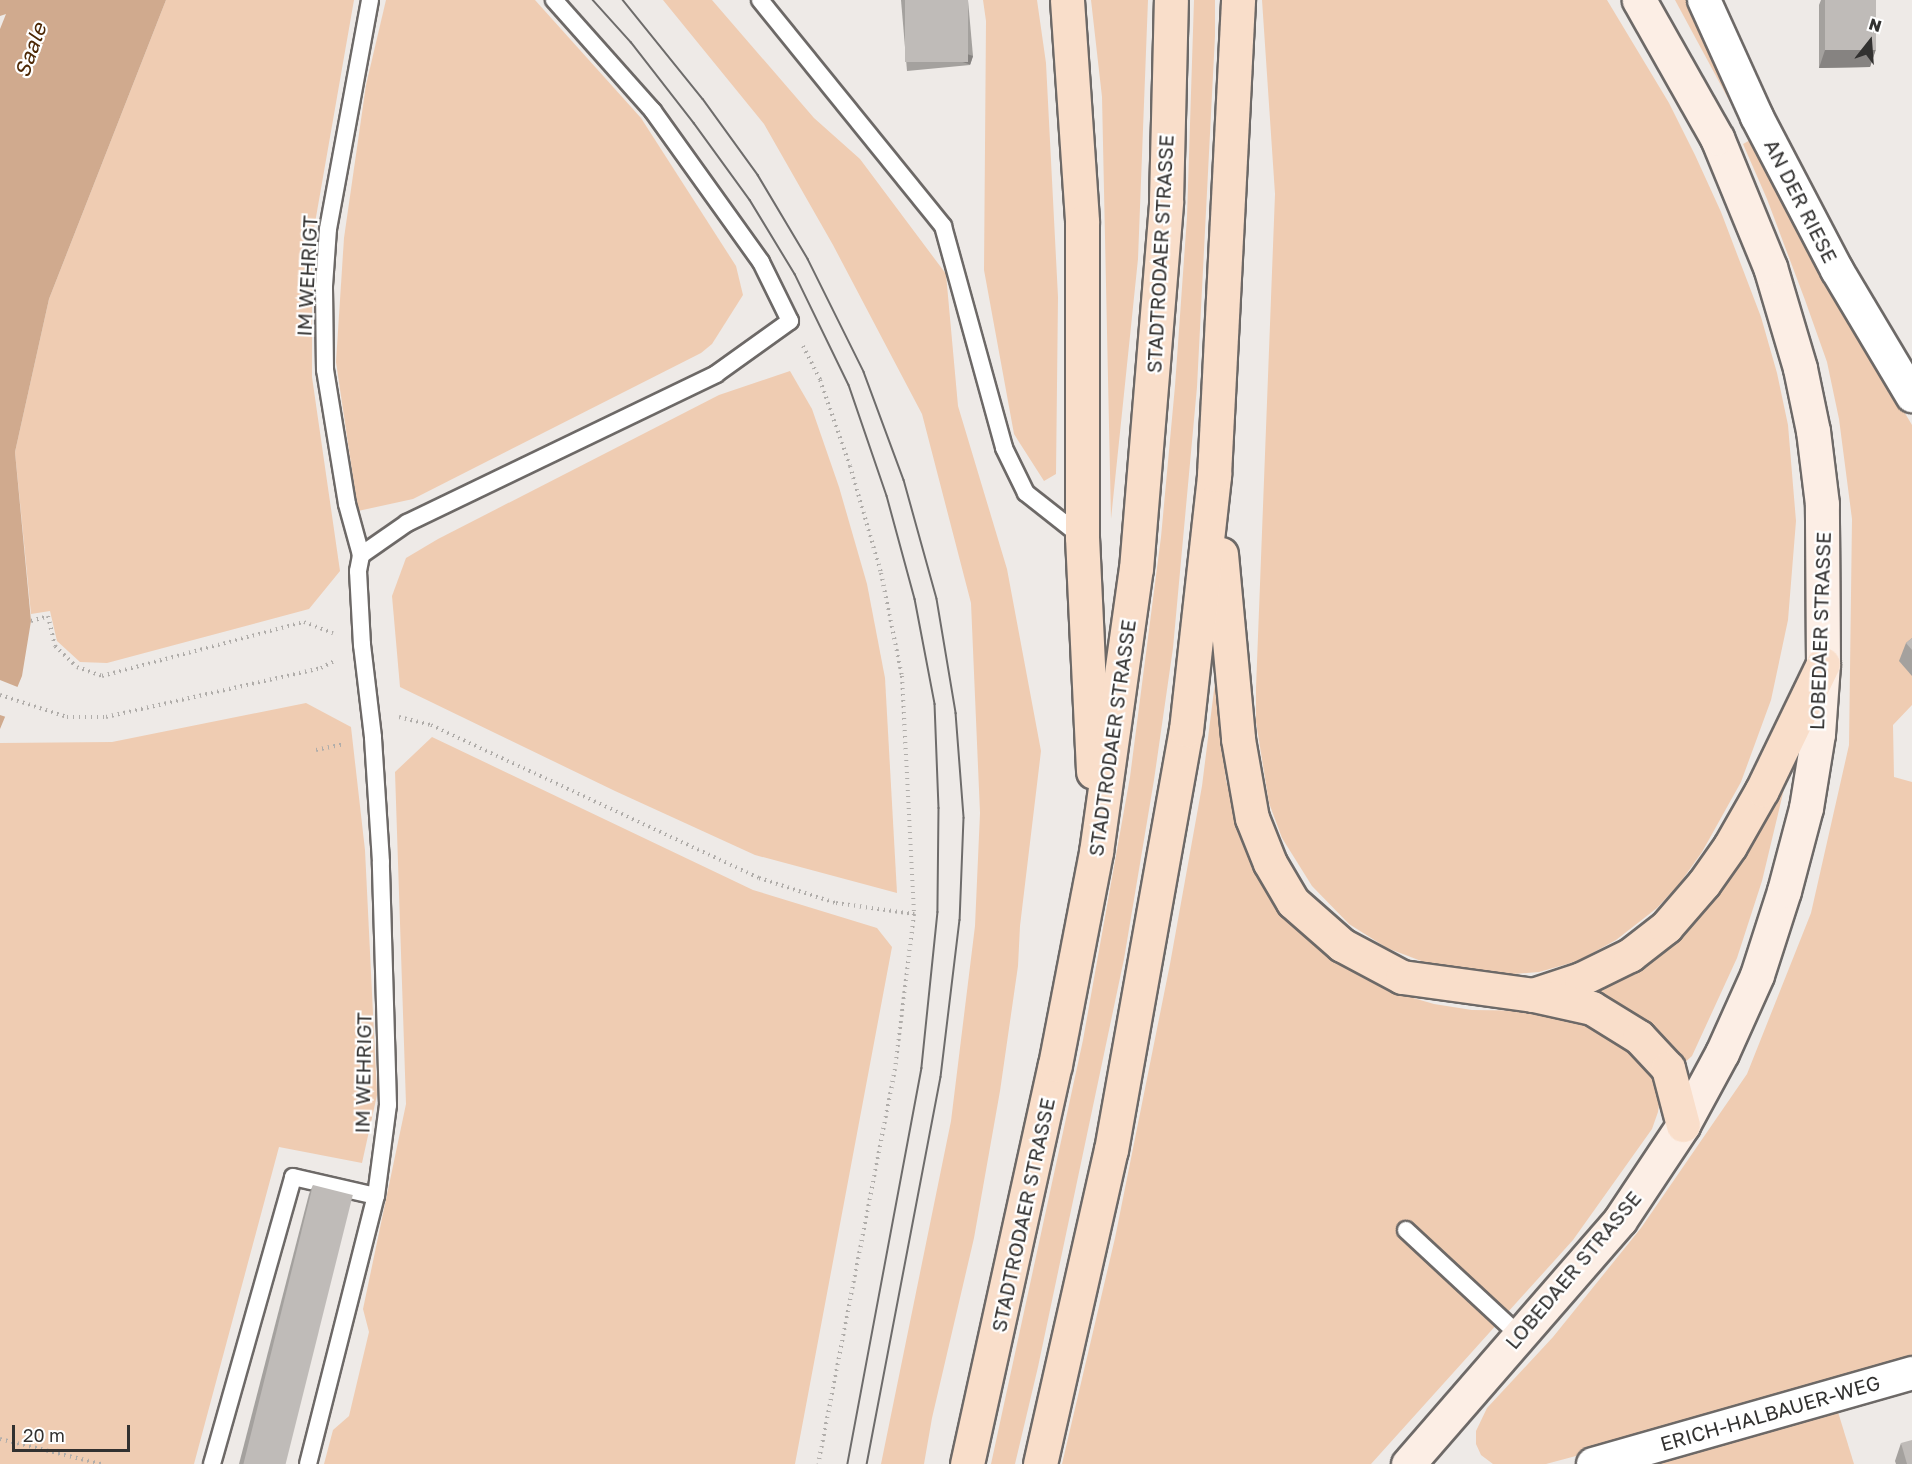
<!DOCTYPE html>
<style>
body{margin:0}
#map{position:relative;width:1912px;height:1464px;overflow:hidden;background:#eeeae7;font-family:"Golos Text",sans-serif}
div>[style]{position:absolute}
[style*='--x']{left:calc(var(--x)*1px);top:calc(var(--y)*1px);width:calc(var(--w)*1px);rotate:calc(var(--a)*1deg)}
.green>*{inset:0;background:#efccb2}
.water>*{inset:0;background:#d0aa8e}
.pier>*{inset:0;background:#eeeae7}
.path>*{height:4px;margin-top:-2px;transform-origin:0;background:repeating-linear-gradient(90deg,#b0adaa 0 1.5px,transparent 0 6px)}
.roads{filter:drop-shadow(2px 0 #6d6967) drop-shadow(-2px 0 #6d6967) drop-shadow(0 2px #6d6967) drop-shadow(0 -2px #6d6967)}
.service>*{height:16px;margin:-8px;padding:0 8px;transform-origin:8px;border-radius:8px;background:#fff}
.minor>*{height:32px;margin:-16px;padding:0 16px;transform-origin:16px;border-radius:16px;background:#fff}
.secondary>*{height:33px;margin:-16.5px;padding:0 16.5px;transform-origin:16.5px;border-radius:16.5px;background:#fceee5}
.primary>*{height:33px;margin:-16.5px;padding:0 16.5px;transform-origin:16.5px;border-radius:16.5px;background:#f9deca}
.tram>*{height:1.5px;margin:-0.75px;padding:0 0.75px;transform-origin:0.75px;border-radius:0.75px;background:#6e6c6b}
.wall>*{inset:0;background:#a4a19e}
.shaded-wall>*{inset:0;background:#868381;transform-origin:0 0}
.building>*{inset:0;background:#bfbbb8;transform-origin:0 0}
span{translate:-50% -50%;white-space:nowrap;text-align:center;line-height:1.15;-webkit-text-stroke:4.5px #fff;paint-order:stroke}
.street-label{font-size:20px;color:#323130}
.water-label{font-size:21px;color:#4d2805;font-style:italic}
.north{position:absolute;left:1840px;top:12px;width:60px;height:60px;-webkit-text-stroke:4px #fff;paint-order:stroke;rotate:17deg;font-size:16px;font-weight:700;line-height:24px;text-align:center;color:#323130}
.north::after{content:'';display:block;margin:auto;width:21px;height:27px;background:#323130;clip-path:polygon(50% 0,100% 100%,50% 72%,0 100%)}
.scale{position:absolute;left:12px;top:1425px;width:118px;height:27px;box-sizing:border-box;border:3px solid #323130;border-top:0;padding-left:8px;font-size:18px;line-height:21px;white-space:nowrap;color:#323130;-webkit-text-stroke:4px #fff;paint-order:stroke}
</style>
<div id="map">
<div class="green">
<i style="clip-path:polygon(166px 0,354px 0,312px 240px,312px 377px,340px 571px,309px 609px,107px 663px,80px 662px,57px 641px,50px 611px,31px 614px,15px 452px,49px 299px)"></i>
<i style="clip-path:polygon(386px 0,535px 0,641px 118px,736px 266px,743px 295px,712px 344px,701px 353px,413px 499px,358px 511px,336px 362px,344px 238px,366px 85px)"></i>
<i style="clip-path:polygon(663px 0,712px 0,814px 118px,860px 159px,946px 274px,958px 406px,1007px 569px,1041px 751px,1020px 926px,1018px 966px,1000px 1091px,974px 1238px,932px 1418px,924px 1464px,881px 1464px,951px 1121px,975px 926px,980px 813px,971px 603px,922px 414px,833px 245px,764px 124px)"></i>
<i style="clip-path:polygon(983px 0,1037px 0,1046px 63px,1058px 297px,1056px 474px,1044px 481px,1014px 434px,984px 270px,986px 21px)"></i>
<i style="clip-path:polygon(1091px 0,1148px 0,1138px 259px,1111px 519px,1102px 97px)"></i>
<i style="clip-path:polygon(1194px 0,1215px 0,1215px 36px,1197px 387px,1173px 648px,1154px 780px,1124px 959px,1038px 1367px,1015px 1464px,991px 1464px,1083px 1040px,1130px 777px,1161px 537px,1175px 386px,1187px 217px)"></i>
<i style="clip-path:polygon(1262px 0,1607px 0,1669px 103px,1695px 155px,1721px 212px,1761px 317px,1777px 373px,1788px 425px,1796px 521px,1788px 620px,1771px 700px,1741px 782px,1702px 852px,1680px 883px,1657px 908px,1616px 940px,1578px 961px,1539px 972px,1502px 975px,1437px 967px,1387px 948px,1349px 924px,1312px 886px,1282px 838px,1269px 803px,1256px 722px,1256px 688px,1275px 194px)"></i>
<i style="clip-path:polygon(1675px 0,1689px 0,1736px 100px,1730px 102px)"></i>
<i style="clip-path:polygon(1752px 139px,1835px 296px,1912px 425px,1912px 705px,1893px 725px,1894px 777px,1912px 782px,1912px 1366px,1546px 1464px,1493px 1464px,1481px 1455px,1476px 1444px,1476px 1431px,1487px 1408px,1553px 1337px,1641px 1228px,1747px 1074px,1811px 913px,1849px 745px,1852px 519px,1839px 419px,1827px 362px,1805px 300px,1767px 199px,1743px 144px)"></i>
<i style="clip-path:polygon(790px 371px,812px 409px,839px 487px,867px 584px,885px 678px,897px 893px,755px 855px,615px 791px,400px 687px,392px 596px,406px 558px,438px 539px,719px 395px)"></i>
<i style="clip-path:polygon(1216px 674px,1226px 780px,1237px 820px,1333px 958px,1361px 977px,1396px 993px,1434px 1004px,1472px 1010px,1537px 1011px,1600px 1028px,1622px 1040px,1651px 1068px,1660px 1098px,1658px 1112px,1652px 1129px,1573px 1240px,1371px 1464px,1062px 1464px,1115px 1238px,1170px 964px,1202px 786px)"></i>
<i style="clip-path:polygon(306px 703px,351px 727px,365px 850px,377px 1095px,362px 1163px,279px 1147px,194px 1464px,0 1464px,0 743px,112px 742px)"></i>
<i style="clip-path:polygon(432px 737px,753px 890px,877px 928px,892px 947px,795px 1464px,324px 1464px,333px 1430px,349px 1416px,369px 1332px,363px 1309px,406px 1104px,395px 772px)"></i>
<i style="clip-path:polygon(1789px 768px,1762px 881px,1737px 958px,1692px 1056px,1683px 1064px,1672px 1047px,1658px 1031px,1640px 1017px,1595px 995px,1596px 992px,1642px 967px,1665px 949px,1711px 902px,1748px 845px)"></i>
<i style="clip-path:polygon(1838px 1412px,1854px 1464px,1641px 1464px)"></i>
</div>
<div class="water">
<i style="clip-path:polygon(0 0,166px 0,49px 299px,15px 452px,31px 621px,22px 676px,0 729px,0 29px,6px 14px,0 16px)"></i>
</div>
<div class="pier">
<i style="clip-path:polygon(0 680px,20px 688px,9px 718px,0 715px)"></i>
</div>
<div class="path">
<i style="--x:803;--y:346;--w:38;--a:63"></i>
<i style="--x:820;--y:380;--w:91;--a:70.8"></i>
<i style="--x:850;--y:466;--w:111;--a:73.8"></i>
<i style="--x:881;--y:573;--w:105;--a:78.5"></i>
<i style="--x:902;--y:676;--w:238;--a:87.1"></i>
<i style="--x:914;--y:914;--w:156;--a:97"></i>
<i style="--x:895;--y:1069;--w:402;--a:101"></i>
<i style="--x:31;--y:621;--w:18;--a:-16"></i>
<i style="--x:48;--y:616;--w:31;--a:77"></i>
<i style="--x:55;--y:646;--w:30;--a:44"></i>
<i style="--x:77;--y:667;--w:27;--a:20"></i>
<i style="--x:102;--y:676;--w:209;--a:-15"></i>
<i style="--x:304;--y:622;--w:31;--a:21"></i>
<i style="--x:0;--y:695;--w:71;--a:18.2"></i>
<i style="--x:67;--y:717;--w:39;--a:0"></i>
<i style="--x:106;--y:717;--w:221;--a:-12.8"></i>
<i style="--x:321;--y:668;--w:17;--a:-28"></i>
<i style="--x:399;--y:717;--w:33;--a:14"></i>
<i style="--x:431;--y:725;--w:362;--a:25"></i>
<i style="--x:759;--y:878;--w:81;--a:18"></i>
<i style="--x:836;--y:903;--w:79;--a:8"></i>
<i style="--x:316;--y:750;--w:29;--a:-12"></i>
<i style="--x:0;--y:1439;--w:104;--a:13.9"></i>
</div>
<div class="roads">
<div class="service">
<i style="--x:760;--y:0;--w:291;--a:51"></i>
<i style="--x:943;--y:226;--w:230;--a:74.6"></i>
<i style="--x:1004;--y:448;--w:50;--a:63.9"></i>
<i style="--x:1026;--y:493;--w:71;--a:38.2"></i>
<i style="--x:361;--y:555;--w:53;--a:-105.4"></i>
<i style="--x:347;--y:504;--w:136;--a:-99.3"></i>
<i style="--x:325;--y:370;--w:84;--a:-90.7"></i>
<i style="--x:324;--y:286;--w:57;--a:-86"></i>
<i style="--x:328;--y:229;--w:233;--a:-79.6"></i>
<i style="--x:1406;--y:1230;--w:156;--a:42.9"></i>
<i style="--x:212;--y:1464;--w:298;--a:-74.2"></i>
<i style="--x:293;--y:1177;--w:85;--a:12.9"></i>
<i style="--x:308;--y:1464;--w:276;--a:-75.8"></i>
<i style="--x:376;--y:1196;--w:92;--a:-82.5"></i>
<i style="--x:388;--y:1105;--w:243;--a:-91.7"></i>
<i style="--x:381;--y:862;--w:125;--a:-93.7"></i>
<i style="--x:373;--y:737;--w:93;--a:-96.8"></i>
<i style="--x:362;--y:645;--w:74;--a:-93.1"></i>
<i style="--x:358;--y:571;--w:16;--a:-79"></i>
<i style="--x:361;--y:555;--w:56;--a:-34.8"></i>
<i style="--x:407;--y:523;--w:343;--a:-25.7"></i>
<i style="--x:716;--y:374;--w:91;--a:-35.6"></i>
<i style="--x:790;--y:321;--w:66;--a:-116.2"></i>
<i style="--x:761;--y:262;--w:186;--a:-125.6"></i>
<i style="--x:653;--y:111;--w:149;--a:-131.7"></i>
</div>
<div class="minor">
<i style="--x:1704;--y:0;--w:128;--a:65.6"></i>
<i style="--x:1757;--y:117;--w:173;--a:62.4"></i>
<i style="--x:1837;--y:270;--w:147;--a:59.2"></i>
<i style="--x:1593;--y:1464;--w:332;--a:-15.9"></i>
</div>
<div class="secondary">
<i style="--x:1408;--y:1464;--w:323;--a:-49"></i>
<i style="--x:1620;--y:1220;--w:114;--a:-56.4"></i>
<i style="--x:1683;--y:1125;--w:82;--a:-61.6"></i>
<i style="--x:1722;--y:1053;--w:85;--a:-65.8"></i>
<i style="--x:1757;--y:975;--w:88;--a:-72.2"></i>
<i style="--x:1784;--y:891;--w:86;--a:-75.2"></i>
<i style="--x:1806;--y:808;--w:75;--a:-80.8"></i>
<i style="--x:1818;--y:734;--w:70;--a:-85.9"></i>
<i style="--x:1823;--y:664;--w:160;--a:-90.4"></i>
<i style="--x:1822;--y:504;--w:74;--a:-97"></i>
<i style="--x:1813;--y:431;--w:64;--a:-101.7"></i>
<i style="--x:1800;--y:368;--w:105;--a:-106.5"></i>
<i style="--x:1770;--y:267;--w:139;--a:-112.3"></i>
<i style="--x:1717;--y:138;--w:159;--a:-119.5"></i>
</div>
<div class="primary">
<i style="--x:1067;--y:0;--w:223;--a:86.1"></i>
<i style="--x:1082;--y:222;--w:315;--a:90"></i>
<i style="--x:1082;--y:537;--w:235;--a:87.3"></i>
<i style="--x:1221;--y:554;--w:186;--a:84.7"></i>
<i style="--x:1238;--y:739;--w:80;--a:80"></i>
<i style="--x:1252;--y:818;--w:48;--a:68.2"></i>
<i style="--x:1270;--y:863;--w:45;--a:59.5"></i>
<i style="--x:1293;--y:902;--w:65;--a:41.3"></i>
<i style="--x:1342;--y:945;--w:68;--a:28.1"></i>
<i style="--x:1402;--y:977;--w:132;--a:7.8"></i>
<i style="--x:1533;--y:995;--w:51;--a:-18.4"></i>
<i style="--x:1581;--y:979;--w:55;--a:-26.1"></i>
<i style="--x:1630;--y:955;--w:46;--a:-37.9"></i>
<i style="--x:1666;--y:927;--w:58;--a:-49.2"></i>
<i style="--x:1704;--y:883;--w:45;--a:-54.9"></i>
<i style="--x:1730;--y:846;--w:64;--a:-60.3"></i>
<i style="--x:1762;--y:790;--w:140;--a:-64.2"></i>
<i style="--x:1533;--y:995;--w:60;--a:12.4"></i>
<i style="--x:1592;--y:1008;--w:55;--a:31.7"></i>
<i style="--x:1639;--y:1037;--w:42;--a:46.9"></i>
<i style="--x:1668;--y:1068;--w:59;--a:75.3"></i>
<i style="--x:967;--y:1464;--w:409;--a:-77.6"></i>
<i style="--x:1055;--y:1065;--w:217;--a:-79.1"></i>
<i style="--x:1096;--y:852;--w:286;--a:-82"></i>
<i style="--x:1136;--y:569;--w:369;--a:-85.3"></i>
<i style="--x:1166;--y:201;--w:201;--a:-88.6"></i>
<i style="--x:1040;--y:1464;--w:322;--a:-77.3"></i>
<i style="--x:1111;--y:1150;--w:427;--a:-79.9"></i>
<i style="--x:1186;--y:730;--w:257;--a:-83.7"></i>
<i style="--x:1214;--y:475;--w:476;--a:-87.1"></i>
</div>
</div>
<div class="tram">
<i style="--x:593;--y:0;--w:57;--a:47.9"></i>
<i style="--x:631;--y:42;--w:103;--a:52.1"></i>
<i style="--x:694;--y:123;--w:95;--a:54"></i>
<i style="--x:750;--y:200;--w:87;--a:58.7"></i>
<i style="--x:795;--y:274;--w:123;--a:64.1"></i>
<i style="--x:849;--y:385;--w:117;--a:71.1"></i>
<i style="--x:887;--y:496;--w:107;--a:74.8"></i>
<i style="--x:915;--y:599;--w:107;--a:79.2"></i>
<i style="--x:935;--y:704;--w:104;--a:87.8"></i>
<i style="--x:939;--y:808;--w:104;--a:90.6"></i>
<i style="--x:938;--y:912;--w:157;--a:95.9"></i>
<i style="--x:922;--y:1068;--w:403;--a:100.6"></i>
<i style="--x:623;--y:0;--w:127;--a:51.1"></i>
<i style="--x:703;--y:99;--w:94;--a:54.1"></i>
<i style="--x:758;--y:175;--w:98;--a:59.2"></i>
<i style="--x:808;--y:259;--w:126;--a:63.6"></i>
<i style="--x:864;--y:372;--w:115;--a:69.7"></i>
<i style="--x:904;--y:480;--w:123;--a:74.5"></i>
<i style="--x:937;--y:599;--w:116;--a:80.5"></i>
<i style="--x:956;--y:713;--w:105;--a:85.6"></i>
<i style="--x:964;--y:818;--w:102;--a:92.2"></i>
<i style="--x:960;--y:920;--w:158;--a:96.9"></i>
<i style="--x:941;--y:1077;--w:394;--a:100.8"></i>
</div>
<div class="wall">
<i style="clip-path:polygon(901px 0,968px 0,973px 56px,970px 65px,907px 71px)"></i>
<i style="clip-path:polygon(1821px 0,1876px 0,1876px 49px,1870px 67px,1819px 68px,1819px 5px)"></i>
<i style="clip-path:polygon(1912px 638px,1912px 676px,1899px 661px,1906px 643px)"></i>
<i style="clip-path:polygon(313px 1185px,283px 1464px,239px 1464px,309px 1194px)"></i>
<i style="clip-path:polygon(1901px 1443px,1912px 1464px,1896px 1464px,1895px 1461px)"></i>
</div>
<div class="shaded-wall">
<i style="clip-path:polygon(1876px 49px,1870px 67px,1819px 68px,1825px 50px)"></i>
<i style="left:973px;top:56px;width:9px;height:62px;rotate:108deg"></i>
</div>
<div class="building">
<i style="left:905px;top:0;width:63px;height:62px"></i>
<i style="left:1825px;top:0;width:51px;height:50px"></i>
<i style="clip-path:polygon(1912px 638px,1912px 650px,1906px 643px)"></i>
<i style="left:313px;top:1185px;width:41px;height:288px;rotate:14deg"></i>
<i style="clip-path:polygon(1912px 1440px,1912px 1464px,1907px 1464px,1901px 1443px)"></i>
</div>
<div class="street-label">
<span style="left:1801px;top:201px;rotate:63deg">AN DER RIESE</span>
<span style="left:1160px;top:254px;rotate:-87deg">STADTRODAER STRASSE</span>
<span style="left:307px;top:276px;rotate:-87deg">IM WEHRIGT</span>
<span style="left:1820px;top:631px;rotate:-88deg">LOBEDAER STRASSE</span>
<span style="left:1112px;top:738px;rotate:-82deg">STADTRODAER STRASSE</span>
<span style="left:363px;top:1073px;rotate:-89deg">IM WEHRIGT</span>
<span style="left:1023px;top:1215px;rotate:-78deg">STADTRODAER STRASSE</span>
<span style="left:1573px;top:1270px;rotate:-50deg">LOBEDAER STRASSE</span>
<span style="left:1770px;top:1413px;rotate:-16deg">ERICH-HALBAUER-WEG</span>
</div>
<div class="water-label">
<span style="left:30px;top:50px;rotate:-70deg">Saale</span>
</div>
<div class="north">N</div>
<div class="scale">20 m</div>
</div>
